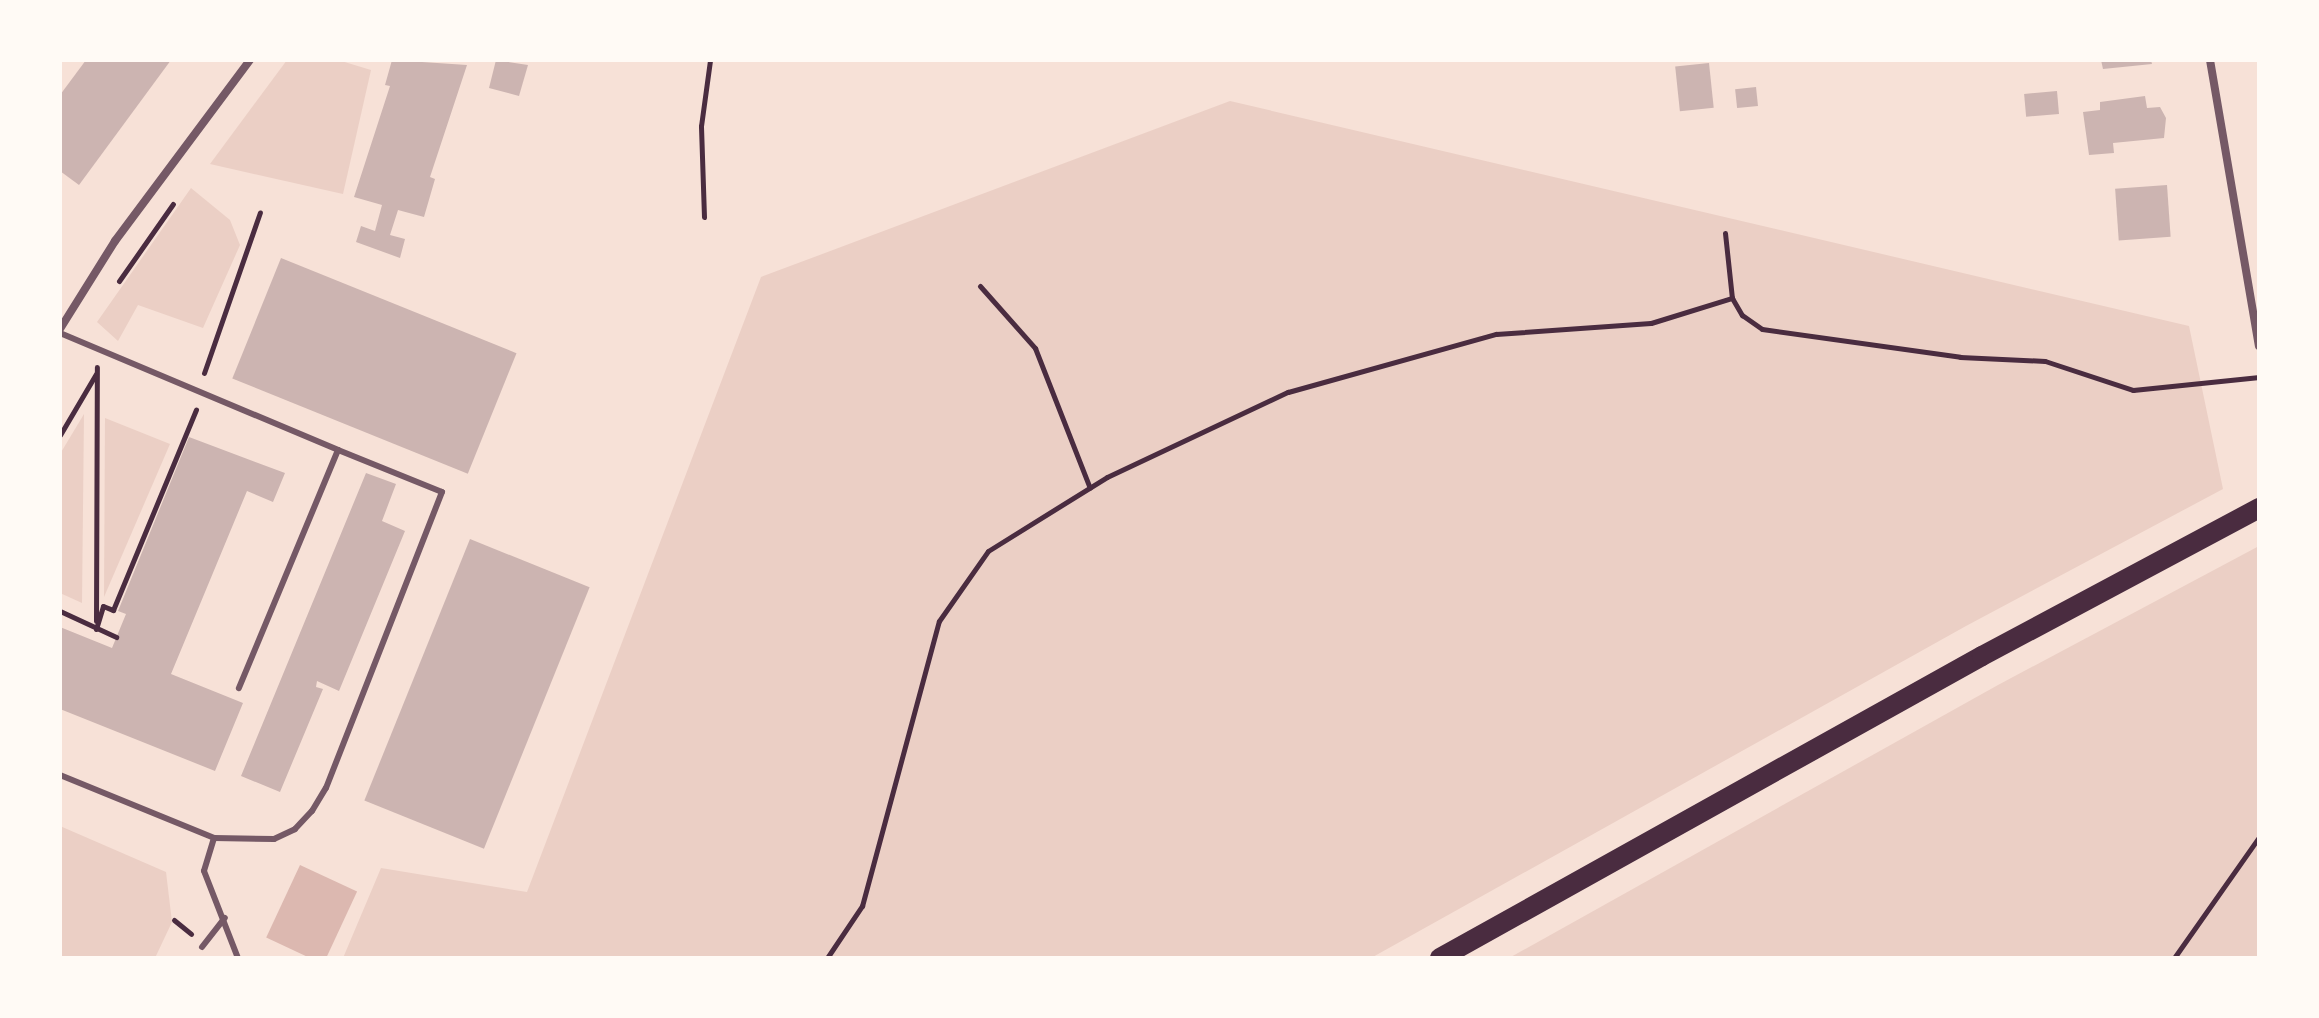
<!DOCTYPE html>
<style>
body{margin:0}
#map{position:relative;width:2319px;height:1018px;overflow:hidden;background:#f7e1d7;font-family:"Libre Baskerville",serif}
div>[style]{position:absolute}
[style*='--x']{left:calc(var(--x)*1px);top:calc(var(--y)*1px);width:calc(var(--w)*1px);rotate:calc(var(--a)*1deg)}
.green>*{inset:0;background:#ebcfc5}
.water>*{inset:0;background:#dcb8b0;transform-origin:0 0}
.building>*{inset:0;background:#ccb4b1;transform-origin:0 0}
.path>*{height:5px;margin:-2.5px;padding:0 2.5px;transform-origin:2.5px;border-radius:2.5px;background:#4a2c40}
.service>*{height:6px;margin:-3px;padding:0 3px;transform-origin:3px;border-radius:3px;background:#755966}
.minor>*{height:8px;margin:-4px;padding:0 4px;transform-origin:4px;border-radius:4px;background:#755966}
.primary>*{height:20px;margin:-10px;padding:0 10px;transform-origin:10px;border-radius:10px;background:#4a2c40}
span{translate:-50% -50%;white-space:nowrap;text-align:center;line-height:1.15;-webkit-text-stroke:6px #fffaf5;paint-order:stroke}
.frame{position:absolute;inset:0;border:62px solid #fffaf5;pointer-events:none}
</style>
<div id="map">
<div class="green">
<i style="clip-path:polygon(287px 60px,338px 60px,371px 70px,343px 194px,210px 164px)"></i>
<i style="clip-path:polygon(1230px 101px,2189px 326px,2223px 489px,1966px 626px,1371px 958px,343px 958px,381px 868px,527px 892px,761px 277px)"></i>
<i style="clip-path:polygon(191px 188px,230px 220px,240px 245px,203px 328px,138px 305px,118px 341px,97px 322px)"></i>
<i style="clip-path:polygon(84px 414px,82px 603px,60px 593px,60px 454px)"></i>
<i style="clip-path:polygon(105px 418px,170px 444px,104px 597px)"></i>
<i style="clip-path:polygon(2259px 546px,2259px 958px,1509px 958px,1998px 685px)"></i>
<i style="clip-path:polygon(60px 826px,166px 872px,172px 922px,155px 958px,60px 958px)"></i>
</div>
<div class="water">
<i style="left:300px;top:865px;width:63px;height:80px;rotate:25deg"></i>
</div>
<div class="building">
<i style="clip-path:polygon(86px 60px,171px 60px,79px 185px,60px 171px,60px 95px)"></i>
<i style="clip-path:polygon(392px 60px,467px 65px,430px 177px,435px 179px,424px 217px,398px 210px,390px 235px,405px 239px,400px 258px,356px 242px,361px 226px,375px 231px,382px 205px,354px 197px,390px 86px,385px 85px)"></i>
<i style="clip-path:polygon(496px 60px,528px 65px,519px 96px,489px 88px)"></i>
<i style="clip-path:polygon(2101px 60px,2151px 60px,2152px 64px,2103px 69px)"></i>
<i style="left:1709px;top:63px;width:45px;height:34px;rotate:84deg"></i>
<i style="left:1756px;top:87px;width:19px;height:21px;rotate:84deg"></i>
<i style="left:2057px;top:91px;width:23px;height:33px;rotate:85deg"></i>
<i style="clip-path:polygon(2145px 96px,2147px 108px,2160px 107px,2166px 118px,2164px 138px,2113px 143px,2114px 153px,2089px 155px,2083px 112px,2100px 110px,2100px 102px)"></i>
<i style="left:2167px;top:185px;width:52px;height:52px;rotate:86deg"></i>
<i style="left:281px;top:258px;width:254px;height:130px;rotate:22deg"></i>
<i style="clip-path:polygon(189px 437px,285px 473px,273px 502px,247px 491px,171px 674px,243px 703px,215px 771px,60px 709px,60px 627px,112px 648px,126px 614px,118px 611px)"></i>
<i style="clip-path:polygon(366px 473px,396px 484px,382px 521px,405px 531px,339px 691px,317px 681px,316px 687px,323px 689px,280px 792px,241px 776px)"></i>
<i style="left:470px;top:539px;width:129px;height:282px;rotate:22deg"></i>
</div>
<div class="path">
<i style="--x:704;--y:217;--w:91;--a:-91.9"></i>
<i style="--x:701;--y:126;--w:67;--a:-82.2"></i>
<i style="--x:1725;--y:233;--w:65;--a:83.9"></i>
<i style="--x:1732;--y:298;--w:20;--a:60"></i>
<i style="--x:1742;--y:315;--w:24;--a:35"></i>
<i style="--x:1762;--y:329;--w:200;--a:8"></i>
<i style="--x:1960;--y:357;--w:85;--a:2.7"></i>
<i style="--x:2045;--y:361;--w:93;--a:18.2"></i>
<i style="--x:2133;--y:390;--w:127;--a:-5.9"></i>
<i style="--x:119;--y:281;--w:94;--a:-55"></i>
<i style="--x:980;--y:286;--w:83;--a:48.4"></i>
<i style="--x:1035;--y:348;--w:150;--a:68.6"></i>
<i style="--x:204;--y:373;--w:170;--a:-70.8"></i>
<i style="--x:60;--y:435;--w:71;--a:-59.5"></i>
<i style="--x:60;--y:611;--w:62;--a:24.9"></i>
<i style="--x:96;--y:621;--w:254;--a:-89.8"></i>
<i style="--x:96;--y:629;--w:24;--a:-73"></i>
<i style="--x:103;--y:606;--w:11;--a:22"></i>
<i style="--x:113;--y:610;--w:217;--a:-67.5"></i>
<i style="--x:174;--y:920;--w:22;--a:39"></i>
<i style="--x:827;--y:958;--w:63;--a:-56.1"></i>
<i style="--x:862;--y:906;--w:295;--a:-74.9"></i>
<i style="--x:939;--y:621;--w:85;--a:-55"></i>
<i style="--x:988;--y:551;--w:140;--a:-31.9"></i>
<i style="--x:1107;--y:477;--w:200;--a:-25.2"></i>
<i style="--x:1288;--y:392;--w:216;--a:-15.6"></i>
<i style="--x:1496;--y:334;--w:155;--a:-4.1"></i>
<i style="--x:1651;--y:323;--w:85;--a:-17.2"></i>
<i style="--x:2174;--y:958;--w:148;--a:-54.9"></i>
</div>
<div class="service">
<i style="--x:60;--y:333;--w:302;--a:22.8"></i>
<i style="--x:338;--y:450;--w:258;--a:112.6"></i>
<i style="--x:60;--y:775;--w:166;--a:22.2"></i>
<i style="--x:214;--y:838;--w:60;--a:1"></i>
<i style="--x:274;--y:839;--w:23;--a:-25"></i>
<i style="--x:295;--y:829;--w:25;--a:-47"></i>
<i style="--x:312;--y:811;--w:27;--a:-59"></i>
<i style="--x:326;--y:788;--w:318;--a:-68.6"></i>
<i style="--x:442;--y:492;--w:112;--a:-158"></i>
<i style="--x:214;--y:838;--w:34;--a:107"></i>
<i style="--x:204;--y:871;--w:93;--a:68.7"></i>
<i style="--x:202;--y:947;--w:37;--a:-52"></i>
</div>
<div class="minor">
<i style="--x:2210;--y:60;--w:290;--a:80.3"></i>
<i style="--x:60;--y:329;--w:104;--a:-58"></i>
<i style="--x:115;--y:241;--w:226;--a:-53.3"></i>
</div>
<div class="primary">
<i style="--x:1440;--y:958;--w:620;--a:-29.13"></i>
<i style="--x:1982;--y:656;--w:314;--a:-28.1"></i>
</div>
<div class="frame"></div>
</div>
